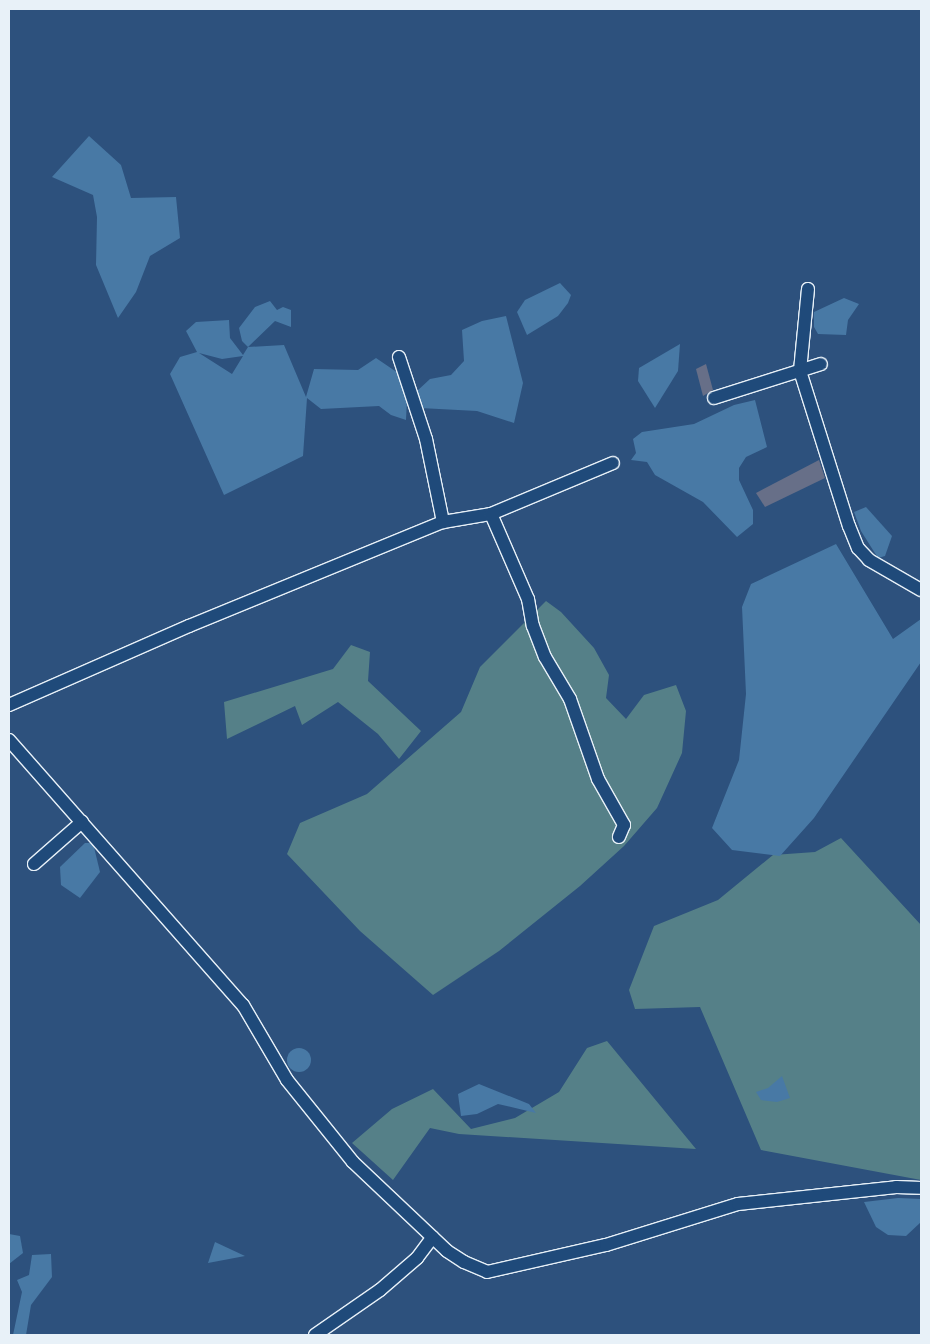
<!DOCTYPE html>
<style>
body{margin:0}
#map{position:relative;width:930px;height:1344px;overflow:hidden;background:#2d517d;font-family:Mynerve,sans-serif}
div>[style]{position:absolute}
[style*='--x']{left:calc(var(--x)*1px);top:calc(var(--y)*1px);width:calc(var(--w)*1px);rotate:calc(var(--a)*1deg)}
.green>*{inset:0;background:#558088}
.water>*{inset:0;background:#4879a5}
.round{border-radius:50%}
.building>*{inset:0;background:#676f88}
.roads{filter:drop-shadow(1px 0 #e8f1f8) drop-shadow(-1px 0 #e8f1f8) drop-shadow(0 1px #e8f1f8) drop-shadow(0 -1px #e8f1f8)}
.minor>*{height:12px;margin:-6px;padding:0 6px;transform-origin:6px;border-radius:6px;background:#1f4a7a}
span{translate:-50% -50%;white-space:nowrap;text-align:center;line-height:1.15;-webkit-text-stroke:5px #1f4a7a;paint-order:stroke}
.frame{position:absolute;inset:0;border:10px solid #e8f1f8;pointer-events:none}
</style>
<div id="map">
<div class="green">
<i style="clip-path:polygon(546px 601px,561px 612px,594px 648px,609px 675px,606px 698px,626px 719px,644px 695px,676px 685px,686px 711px,682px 753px,657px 808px,624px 846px,580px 886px,499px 951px,433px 995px,360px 931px,287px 854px,300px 823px,367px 794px,461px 712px,480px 667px)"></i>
<i style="clip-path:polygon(351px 645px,370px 652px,368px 681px,421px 731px,399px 759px,378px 734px,338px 702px,302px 725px,295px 706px,227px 739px,224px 702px,333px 669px)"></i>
<i style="clip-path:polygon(841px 838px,921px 925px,921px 1180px,761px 1150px,700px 1007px,635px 1009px,629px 990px,654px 926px,718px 900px,773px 855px,815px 852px)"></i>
<i style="clip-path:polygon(607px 1041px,696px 1149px,459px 1134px,430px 1128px,393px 1180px,352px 1143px,392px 1109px,433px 1089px,471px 1129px,515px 1118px,559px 1092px,587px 1048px)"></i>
</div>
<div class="water">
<i style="clip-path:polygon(89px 136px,121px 165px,131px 198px,176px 197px,180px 238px,150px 256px,136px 292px,118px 318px,96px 265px,97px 217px,93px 195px,52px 177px)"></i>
<i style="clip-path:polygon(560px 283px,571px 295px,568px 303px,558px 316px,527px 335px,517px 312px,525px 300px)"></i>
<i style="clip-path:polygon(844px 298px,859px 304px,848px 320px,846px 335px,818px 334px,814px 327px,814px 312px)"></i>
<i style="clip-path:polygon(evenodd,270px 301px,277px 310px,283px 307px,291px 310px,291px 327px,275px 321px,248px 347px,284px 345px,306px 397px,314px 369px,358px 370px,376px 358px,401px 375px,407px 399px,406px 420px,391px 415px,379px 406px,321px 409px,307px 398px,303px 456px,224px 495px,170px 374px,180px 357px,197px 352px,186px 331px,196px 322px,229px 320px,230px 338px,243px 355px,248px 347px,242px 341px,239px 328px,255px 307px,270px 301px,199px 353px,222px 359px,243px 356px,232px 374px,199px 353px)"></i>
<i style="clip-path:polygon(506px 316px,523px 383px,514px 423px,477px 411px,420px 408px,417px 391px,430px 379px,451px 375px,464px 361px,462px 330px,482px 321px)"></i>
<i style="clip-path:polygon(680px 344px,678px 371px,655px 408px,638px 381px,639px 368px)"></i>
<i style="clip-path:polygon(755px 400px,767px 447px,746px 457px,739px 468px,739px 480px,753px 510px,753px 524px,737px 537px,703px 502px,655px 475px,647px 462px,631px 460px,636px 453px,633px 439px,642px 432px,694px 424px,734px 405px)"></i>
<i style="clip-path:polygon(866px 507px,892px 536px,885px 556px,878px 558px,861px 531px,854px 512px)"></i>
<i style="clip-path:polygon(836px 544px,893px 639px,921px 619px,921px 662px,814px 818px,780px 856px,732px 850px,712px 828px,739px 760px,746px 694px,742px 607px,751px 584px)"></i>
<i style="clip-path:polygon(85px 843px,93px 843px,100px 872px,80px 898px,61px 885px,60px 867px)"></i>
<i class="round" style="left:287px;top:1048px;width:24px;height:24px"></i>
<i style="clip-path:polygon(782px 1076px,790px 1098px,777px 1102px,761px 1100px,756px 1092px,768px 1088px)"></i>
<i style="clip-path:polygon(479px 1084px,529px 1104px,536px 1113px,498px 1104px,477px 1114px,461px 1116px,458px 1094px)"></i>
<i style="clip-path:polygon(898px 1198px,921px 1199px,921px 1222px,906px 1236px,888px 1235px,876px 1227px,864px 1202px)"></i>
<i style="clip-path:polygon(9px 1234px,20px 1236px,23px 1253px,9px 1264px)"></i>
<i style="clip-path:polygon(215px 1242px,245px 1256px,208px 1263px)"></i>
<i style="clip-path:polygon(51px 1254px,52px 1277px,31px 1305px,26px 1335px,13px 1335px,22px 1292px,17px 1280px,29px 1275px,32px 1255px)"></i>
</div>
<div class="building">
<i style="clip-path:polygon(706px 364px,713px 390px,703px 396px,696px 369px)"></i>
<i style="clip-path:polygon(819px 460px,825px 478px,765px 507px,756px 493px)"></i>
</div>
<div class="roads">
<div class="minor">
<i style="--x:808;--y:289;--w:82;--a:95.6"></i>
<i style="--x:800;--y:371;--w:163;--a:72.5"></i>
<i style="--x:849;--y:526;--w:24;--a:68"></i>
<i style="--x:858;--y:548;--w:16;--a:47"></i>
<i style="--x:869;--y:560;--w:60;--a:30"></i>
<i style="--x:399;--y:357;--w:86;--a:71.8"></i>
<i style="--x:426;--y:439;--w:85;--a:78.4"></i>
<i style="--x:714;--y:398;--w:112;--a:-17.6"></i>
<i style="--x:491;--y:514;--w:93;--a:66.5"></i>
<i style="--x:528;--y:599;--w:27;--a:80"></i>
<i style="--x:533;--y:626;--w:33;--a:69"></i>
<i style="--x:545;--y:657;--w:49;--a:59.2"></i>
<i style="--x:570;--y:699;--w:85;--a:70.7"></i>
<i style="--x:598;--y:779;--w:53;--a:60.5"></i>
<i style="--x:624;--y:825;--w:13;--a:113"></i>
<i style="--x:9;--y:705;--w:197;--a:-23.7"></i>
<i style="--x:189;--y:626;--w:274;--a:-22.3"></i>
<i style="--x:443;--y:522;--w:49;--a:-9.5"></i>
<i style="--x:491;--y:514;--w:132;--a:-22.7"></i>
<i style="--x:9;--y:740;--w:354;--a:48.6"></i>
<i style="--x:243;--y:1005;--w:87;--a:59.6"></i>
<i style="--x:287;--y:1080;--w:105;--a:51.2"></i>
<i style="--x:353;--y:1162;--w:129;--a:43.4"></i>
<i style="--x:447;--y:1251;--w:20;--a:33"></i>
<i style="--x:464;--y:1262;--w:25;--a:23"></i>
<i style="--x:487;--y:1272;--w:122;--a:-12.8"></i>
<i style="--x:606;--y:1245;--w:138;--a:-17.3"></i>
<i style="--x:738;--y:1204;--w:159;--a:-6.1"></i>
<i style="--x:896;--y:1187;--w:25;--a:2"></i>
<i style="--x:34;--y:864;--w:64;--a:-41.2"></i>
<i style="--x:315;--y:1335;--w:79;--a:-34.7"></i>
<i style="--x:380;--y:1290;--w:49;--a:-40.9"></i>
<i style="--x:417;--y:1258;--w:26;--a:-53"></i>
</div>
</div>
<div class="frame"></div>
</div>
